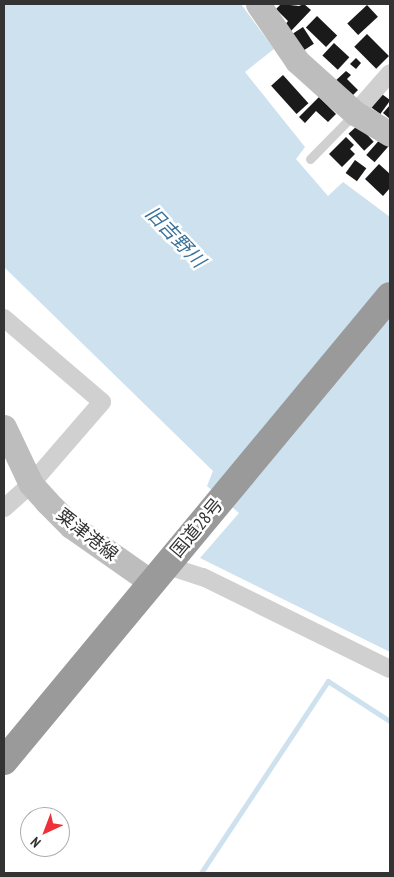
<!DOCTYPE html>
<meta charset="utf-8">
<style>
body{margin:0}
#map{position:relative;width:394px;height:877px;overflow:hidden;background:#fff;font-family:"PT Sans Narrow","Noto Sans JP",sans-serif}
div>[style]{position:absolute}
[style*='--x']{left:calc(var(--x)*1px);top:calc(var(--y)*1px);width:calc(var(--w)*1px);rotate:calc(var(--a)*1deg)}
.water>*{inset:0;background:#cde1ef}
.stream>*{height:4.5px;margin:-2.25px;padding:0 2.25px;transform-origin:2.25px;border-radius:2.25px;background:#cde1ef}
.building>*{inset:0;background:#1a1a1a;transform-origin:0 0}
.lane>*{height:9px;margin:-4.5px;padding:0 4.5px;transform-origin:4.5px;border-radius:4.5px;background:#d0d0d0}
.street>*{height:18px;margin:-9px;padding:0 9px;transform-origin:9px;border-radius:9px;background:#d0d0d0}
.secondary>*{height:25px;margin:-12.5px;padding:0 12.5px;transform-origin:12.5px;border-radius:12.5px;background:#bdbdbd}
.highway>*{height:28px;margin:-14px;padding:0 14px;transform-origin:14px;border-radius:14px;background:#9a9a9a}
span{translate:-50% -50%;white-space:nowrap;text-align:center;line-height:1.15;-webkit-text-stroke:5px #fff;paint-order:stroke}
.street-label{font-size:18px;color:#333}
.water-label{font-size:19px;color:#3a739b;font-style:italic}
.frame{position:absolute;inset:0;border:5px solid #333;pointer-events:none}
.north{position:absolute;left:20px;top:807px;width:50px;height:50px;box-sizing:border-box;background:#fff;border:1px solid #adadad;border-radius:50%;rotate:223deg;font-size:14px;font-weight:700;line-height:20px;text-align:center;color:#333}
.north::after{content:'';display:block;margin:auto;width:18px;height:22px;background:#ef3038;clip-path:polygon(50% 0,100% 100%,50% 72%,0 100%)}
</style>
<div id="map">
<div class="water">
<i style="clip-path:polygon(4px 4px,241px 4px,274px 49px,245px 72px,305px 147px,296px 159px,328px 196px,343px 182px,390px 217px,390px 652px,200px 558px,239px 513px,207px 486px,213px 471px,4px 267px)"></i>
</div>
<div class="stream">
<i style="--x:201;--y:873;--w:230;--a:-56.5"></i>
<i style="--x:328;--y:681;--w:74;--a:32.8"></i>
</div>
<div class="building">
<i style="clip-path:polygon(281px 4px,299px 6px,304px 4px,311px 10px,291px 31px,285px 25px,288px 21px,276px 9px)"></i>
<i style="left:367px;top:5px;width:16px;height:27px;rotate:47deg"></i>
<i style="left:317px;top:16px;width:28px;height:16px;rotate:44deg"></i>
<i style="left:303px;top:27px;width:20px;height:15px;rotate:57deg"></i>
<i style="left:367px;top:34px;width:31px;height:18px;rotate:45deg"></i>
<i style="left:334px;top:43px;width:21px;height:17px;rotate:43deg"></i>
<i style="clip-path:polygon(356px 58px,361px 63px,356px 69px,350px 64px)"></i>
<i style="clip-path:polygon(346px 71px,351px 75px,347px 79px,358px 90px,349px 99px,333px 83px)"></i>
<i style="left:283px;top:75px;width:38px;height:16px;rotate:48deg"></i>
<i style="left:379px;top:92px;width:14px;height:17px;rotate:36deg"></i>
<i style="clip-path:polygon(319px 97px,336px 114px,328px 122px,316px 111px,305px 123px,299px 117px)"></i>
<i style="clip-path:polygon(390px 105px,390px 119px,383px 113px)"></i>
<i style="left:358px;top:125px;width:23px;height:13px;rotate:47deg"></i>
<i style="clip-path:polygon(346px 137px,354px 145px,350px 149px,355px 154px,342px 167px,329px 154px)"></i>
<i style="left:382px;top:137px;width:11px;height:24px;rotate:41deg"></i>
<i style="left:355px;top:160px;width:14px;height:16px;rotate:36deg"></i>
<i style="clip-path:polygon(379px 164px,390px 174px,390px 188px,383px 196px,365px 179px)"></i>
</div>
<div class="lane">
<i style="--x:310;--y:159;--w:64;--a:-45.6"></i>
</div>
<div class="street">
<i style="--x:355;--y:113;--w:53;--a:-48.8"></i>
<i style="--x:4;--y:318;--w:129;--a:40.6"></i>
<i style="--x:102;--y:402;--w:108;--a:130.9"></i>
<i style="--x:31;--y:484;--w:36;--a:138"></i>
<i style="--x:165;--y:565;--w:40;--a:18"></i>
<i style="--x:203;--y:577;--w:208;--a:26.2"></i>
</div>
<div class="secondary">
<i style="--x:258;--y:4;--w:69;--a:55.6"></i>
<i style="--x:297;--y:61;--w:78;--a:41.9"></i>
<i style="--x:355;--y:113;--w:41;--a:31"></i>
<i style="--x:4;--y:427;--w:63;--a:64.7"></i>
<i style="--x:31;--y:484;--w:24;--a:48"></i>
<i style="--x:47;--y:502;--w:34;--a:45"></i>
<i style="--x:71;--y:526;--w:98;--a:35"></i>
</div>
<div class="highway">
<i style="--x:4;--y:761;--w:604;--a:-50.3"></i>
</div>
<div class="street-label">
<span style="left:197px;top:528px;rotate:-50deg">国道28号</span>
<span style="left:87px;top:535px;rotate:38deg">粟津港線</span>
</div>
<div class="water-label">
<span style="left:175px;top:237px;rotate:46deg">旧吉野川</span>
</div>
<div class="frame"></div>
<div class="north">N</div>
</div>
